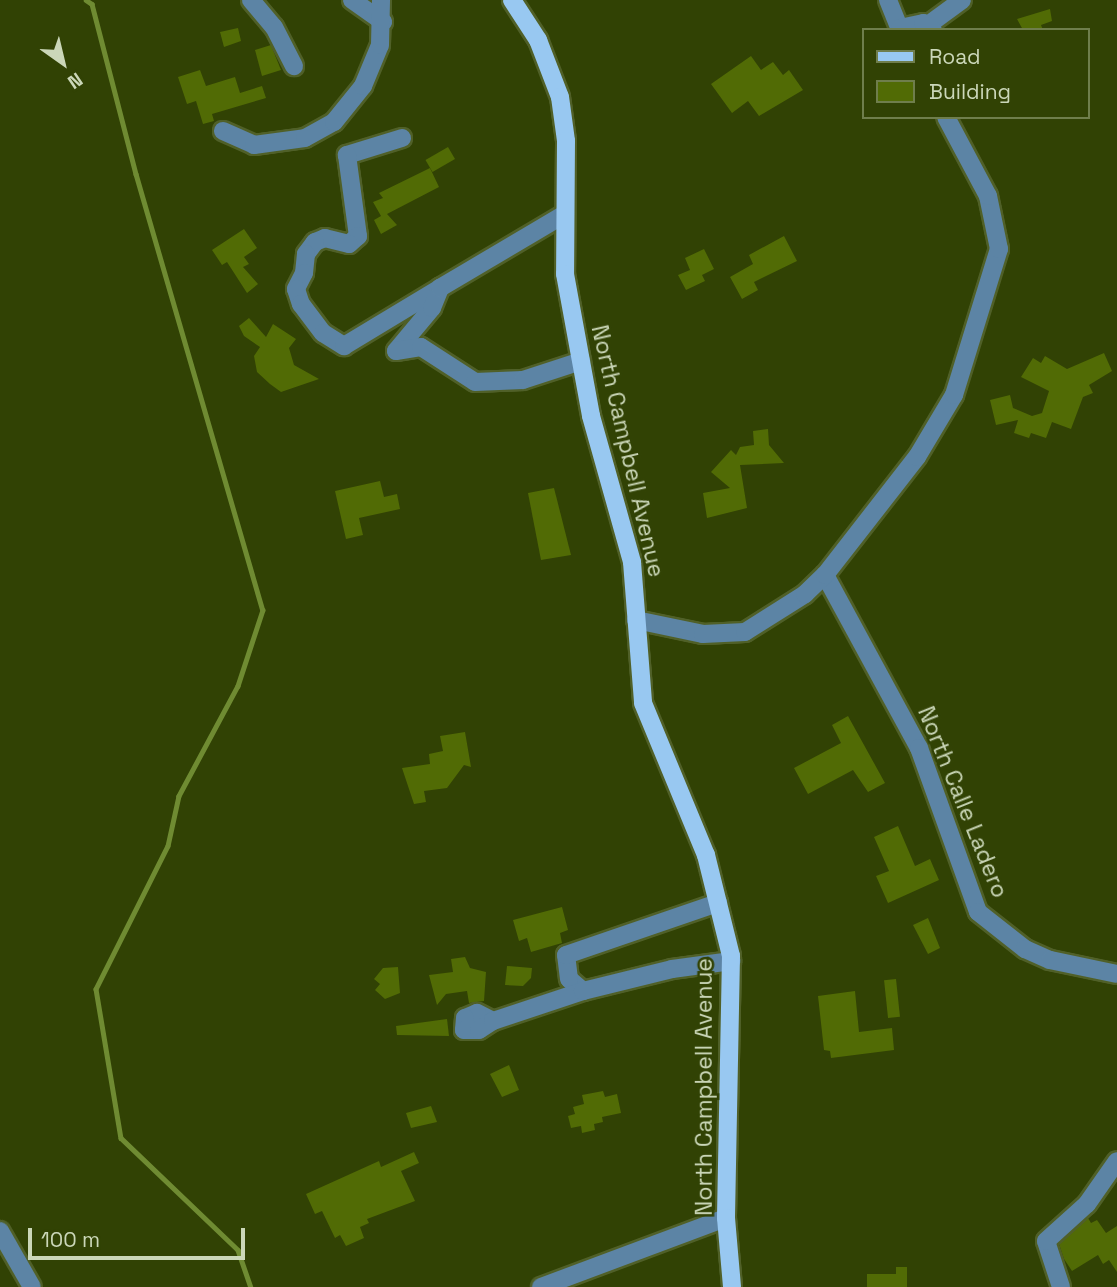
<!DOCTYPE html>
<style>
body{margin:0}
#map{position:relative;width:1117px;height:1287px;overflow:hidden;background:#314204;font-family:"Space Grotesk",sans-serif}
div>[style]{position:absolute}
[style*='--x']{left:calc(var(--x)*1px);top:calc(var(--y)*1px);width:calc(var(--w)*1px);rotate:calc(var(--a)*1deg)}
.stream>*{height:4.5px;margin:-2.25px;padding:0 2.25px;transform-origin:2.25px;border-radius:2.25px;background:#6f8b32}
.building>*{inset:0;background:#516b05;transform-origin:0 0}
.roads{filter:drop-shadow(2px 0 #506028) drop-shadow(-2px 0 #506028) drop-shadow(0 2px #506028) drop-shadow(0 -2px #506028)}
.minor>*{height:18px;margin:-9px;padding:0 9px;transform-origin:9px;border-radius:9px;background:#5c84a5}
.major>*{height:18px;margin:-9px;padding:0 9px;transform-origin:9px;border-radius:9px;background:#98c8f1}
span{translate:-50% -50%;white-space:nowrap;text-align:center;line-height:1.15;-webkit-text-stroke:5px #314204;paint-order:stroke}
.street-label{font-size:23px;color:#cbd7b9}
.legend{position:absolute;left:862px;top:28px;width:228px;height:91px;box-sizing:border-box;background:#314204;border:2px solid #6f7e4c;margin:0;padding:9px 12px;list-style:none;font-size:21px;color:#cbd7b9}
.legend li{display:flex;align-items:center;gap:14px;height:35px}
.legend b{width:35px;border:2px solid #6f7e4c}
.north{position:absolute;left:28px;top:28px;width:70px;height:70px;-webkit-text-stroke:5px #314204;paint-order:stroke;rotate:146deg;font-size:19px;font-weight:700;line-height:28px;text-align:center;color:#cbd7b9}
.north::after{content:'';display:block;margin:auto;width:24px;height:32px;background:#cbd7b9;clip-path:polygon(50% 0,100% 100%,50% 72%,0 100%)}
.scale{position:absolute;left:28px;top:1228px;width:217px;height:32px;box-sizing:border-box;border:4px solid #cbd7b9;border-top:0;padding-left:9px;font-size:21px;line-height:24px;white-space:nowrap;color:#cbd7b9;-webkit-text-stroke:5px #314204;paint-order:stroke}
</style>
<div id="map">
<div class="stream">
<i style="--x:86;--y:0;--w:7;--a:34"></i>
<i style="--x:92;--y:4;--w:176;--a:75.5"></i>
<i style="--x:136;--y:174;--w:454;--a:73.8"></i>
<i style="--x:263;--y:610;--w:80;--a:108.2"></i>
<i style="--x:238;--y:686;--w:125;--a:118.2"></i>
<i style="--x:179;--y:796;--w:51;--a:102.4"></i>
<i style="--x:168;--y:846;--w:160;--a:116.7"></i>
<i style="--x:96;--y:989;--w:151;--a:80.5"></i>
<i style="--x:121;--y:1138;--w:162;--a:43.7"></i>
<i style="--x:238;--y:1250;--w:39;--a:71"></i>
</div>
<div class="building">
<i style="clip-path:polygon(1050px 9px,1052px 21px,1041px 25px,1043px 30px,1023px 30px,1017px 19px)"></i>
<i style="clip-path:polygon(238px 28px,241px 41px,224px 47px,220px 32px)"></i>
<i style="clip-path:polygon(271px 45px,281px 70px,262px 76px,255px 50px)"></i>
<i style="clip-path:polygon(751px 56px,761px 70px,773px 62px,783px 75px,789px 70px,803px 90px,759px 116px,748px 101px,732px 113px,711px 84px)"></i>
<i style="clip-path:polygon(200px 70px,206px 86px,235px 77px,240px 93px,262px 86px,266px 98px,212px 114px,214px 121px,203px 124px,196px 101px,187px 104px,178px 77px)"></i>
<i style="left:448px;top:147px;width:14px;height:26px;rotate:60deg"></i>
<i style="clip-path:polygon(430px 168px,439px 187px,387px 214px,397px 225px,381px 234px,374px 220px,381px 216px,373px 202px,383px 198px,379px 193px)"></i>
<i style="clip-path:polygon(244px 229px,257px 248px,244px 257px,249px 264px,243px 267px,258px 284px,247px 293px,227px 262px,222px 265px,212px 250px)"></i>
<i style="clip-path:polygon(784px 236px,797px 261px,754px 282px,758px 290px,742px 299px,730px 277px,753px 264px,749px 255px)"></i>
<i style="clip-path:polygon(704px 249px,714px 269px,702px 275px,705px 281px,686px 290px,678px 275px,690px 270px,685px 258px)"></i>
<i style="clip-path:polygon(249px 318px,266px 337px,273px 324px,296px 339px,289px 348px,294px 365px,319px 379px,281px 392px,270px 384px,257px 372px,254px 356px,260px 347px,244px 336px,239px 326px)"></i>
<i style="clip-path:polygon(1104px 353px,1112px 371px,1089px 385px,1093px 393px,1083px 397px,1071px 429px,1052px 422px,1046px 438px,1031px 433px,1029px 438px,1014px 433px,1018px 420px,996px 425px,990px 400px,1010px 395px,1013px 408px,1032px 416px,1042px 413px,1049px 391px,1021px 377px,1033px 358px,1041px 363px,1045px 356px,1067px 369px)"></i>
<i style="clip-path:polygon(768px 429px,769px 445px,784px 463px,740px 465px,747px 508px,707px 518px,703px 493px,730px 488px,711px 472px,731px 450px,736px 455px,740px 447px,754px 445px,753px 431px)"></i>
<i style="clip-path:polygon(380px 481px,384px 497px,397px 494px,400px 509px,359px 518px,363px 535px,346px 539px,335px 491px)"></i>
<i style="clip-path:polygon(554px 488px,571px 555px,541px 560px,528px 493px)"></i>
<i style="clip-path:polygon(848px 716px,885px 783px,868px 792px,853px 770px,808px 794px,794px 768px,841px 743px,832px 725px)"></i>
<i style="clip-path:polygon(465px 732px,471px 767px,464px 765px,447px 788px,424px 791px,426px 802px,414px 804px,402px 768px,430px 764px,429px 754px,443px 751px,440px 736px)"></i>
<i style="clip-path:polygon(898px 826px,915px 866px,930px 859px,939px 880px,888px 903px,876px 876px,889px 871px,874px 837px)"></i>
<i style="clip-path:polygon(562px 907px,568px 930px,560px 933px,562px 943px,531px 952px,527px 938px,519px 941px,513px 920px)"></i>
<i style="clip-path:polygon(928px 918px,940px 948px,928px 954px,913px 925px)"></i>
<i style="clip-path:polygon(465px 957px,470px 968px,486px 972px,484px 1001px,469px 1003px,467px 991px,446px 994px,437px 1005px,429px 975px,453px 972px,451px 959px)"></i>
<i style="clip-path:polygon(507px 966px,532px 968px,531px 978px,523px 986px,505px 985px)"></i>
<i style="clip-path:polygon(398px 967px,400px 993px,385px 999px,375px 990px,380px 984px,374px 979px,383px 968px)"></i>
<i style="left:896px;top:979px;width:38px;height:12px;rotate:84deg"></i>
<i style="clip-path:polygon(855px 991px,859px 1032px,892px 1028px,894px 1050px,831px 1058px,830px 1051px,824px 1050px,818px 996px)"></i>
<i style="clip-path:polygon(447px 1019px,449px 1036px,397px 1035px,396px 1026px)"></i>
<i style="clip-path:polygon(509px 1065px,519px 1090px,502px 1097px,490px 1074px)"></i>
<i style="clip-path:polygon(603px 1091px,605px 1097px,617px 1094px,621px 1113px,602px 1117px,603px 1122px,594px 1124px,595px 1130px,582px 1133px,581px 1126px,571px 1128px,568px 1116px,575px 1114px,573px 1107px,584px 1104px,582px 1095px)"></i>
<i style="clip-path:polygon(431px 1106px,437px 1122px,411px 1128px,406px 1113px)"></i>
<i style="clip-path:polygon(414px 1152px,419px 1163px,401px 1171px,415px 1201px,367px 1219px,369px 1223px,360px 1227px,364px 1238px,346px 1246px,340px 1235px,335px 1238px,322px 1211px,315px 1214px,306px 1194px,379px 1161px,381px 1167px)"></i>
<i style="clip-path:polygon(1088px 1218px,1091px 1223px,1097px 1220px,1106px 1233px,1117px 1226px,1117px 1272px,1109px 1260px,1103px 1264px,1098px 1255px,1072px 1271px,1064px 1259px,1059px 1244px)"></i>
<i style="clip-path:polygon(896px 1267px,907px 1267px,907px 1287px,867px 1287px,867px 1274px,896px 1274px)"></i>
</div>
<div class="roads">
<div class="minor">
<i style="--x:251;--y:0;--w:35;--a:50"></i>
<i style="--x:274;--y:27;--w:44;--a:62.9"></i>
<i style="--x:352;--y:0;--w:38;--a:35"></i>
<i style="--x:888;--y:0;--w:32;--a:68"></i>
<i style="--x:928;--y:25;--w:42;--a:-36.3"></i>
<i style="--x:900;--y:28;--w:24;--a:-12"></i>
<i style="--x:923;--y:23;--w:12;--a:35"></i>
<i style="--x:223;--y:131;--w:34;--a:24"></i>
<i style="--x:254;--y:145;--w:51;--a:-7.8"></i>
<i style="--x:305;--y:138;--w:33;--a:-29"></i>
<i style="--x:334;--y:122;--w:46;--a:-51.1"></i>
<i style="--x:363;--y:86;--w:44;--a:-67.5"></i>
<i style="--x:380;--y:45;--w:45;--a:-88.7"></i>
<i style="--x:402;--y:138;--w:58;--a:162.8"></i>
<i style="--x:347;--y:155;--w:82;--a:82.3"></i>
<i style="--x:358;--y:236;--w:12;--a:138"></i>
<i style="--x:349;--y:244;--w:25;--a:-166"></i>
<i style="--x:325;--y:238;--w:11;--a:158"></i>
<i style="--x:315;--y:242;--w:15;--a:127"></i>
<i style="--x:306;--y:254;--w:19;--a:96"></i>
<i style="--x:304;--y:273;--w:18;--a:117"></i>
<i style="--x:296;--y:289;--w:16;--a:72"></i>
<i style="--x:301;--y:304;--w:36;--a:53"></i>
<i style="--x:323;--y:333;--w:25;--a:32"></i>
<i style="--x:344;--y:346;--w:112;--a:-31.1"></i>
<i style="--x:396;--y:351;--w:56;--a:-50.1"></i>
<i style="--x:432;--y:308;--w:22;--a:-68"></i>
<i style="--x:440;--y:288;--w:145;--a:-30.6"></i>
<i style="--x:396;--y:351;--w:25;--a:-9"></i>
<i style="--x:421;--y:347;--w:64;--a:32.9"></i>
<i style="--x:475;--y:382;--w:48;--a:-2.4"></i>
<i style="--x:523;--y:380;--w:61;--a:-18.1"></i>
<i style="--x:825;--y:575;--w:197;--a:61.5"></i>
<i style="--x:919;--y:748;--w:174;--a:70.2"></i>
<i style="--x:978;--y:912;--w:60;--a:38.2"></i>
<i style="--x:1025;--y:949;--w:27;--a:24"></i>
<i style="--x:1050;--y:960;--w:68;--a:11.8"></i>
<i style="--x:636;--y:620;--w:68;--a:11.8"></i>
<i style="--x:703;--y:634;--w:42;--a:-2.7"></i>
<i style="--x:745;--y:632;--w:71;--a:-32.3"></i>
<i style="--x:805;--y:594;--w:28;--a:-44"></i>
<i style="--x:825;--y:575;--w:150;--a:-52.1"></i>
<i style="--x:917;--y:457;--w:72;--a:-59.2"></i>
<i style="--x:954;--y:395;--w:153;--a:-72.9"></i>
<i style="--x:999;--y:249;--w:54;--a:-101.7"></i>
<i style="--x:988;--y:196;--w:89;--a:-118"></i>
<i style="--x:583;--y:991;--w:18;--a:-139"></i>
<i style="--x:569;--y:979;--w:24;--a:-97"></i>
<i style="--x:566;--y:955;--w:161;--a:-18.9"></i>
<i style="--x:493;--y:1021;--w:18;--a:-153"></i>
<i style="--x:477;--y:1013;--w:13;--a:157"></i>
<i style="--x:465;--y:1018;--w:12;--a:95"></i>
<i style="--x:464;--y:1030;--w:15;--a:0"></i>
<i style="--x:479;--y:1030;--w:17;--a:-33"></i>
<i style="--x:493;--y:1021;--w:95;--a:-18.4"></i>
<i style="--x:583;--y:991;--w:92;--a:-13.9"></i>
<i style="--x:672;--y:969;--w:60;--a:-7.7"></i>
<i style="--x:0;--y:1231;--w:64;--a:60.3"></i>
<i style="--x:541;--y:1287;--w:197;--a:-20.5"></i>
<i style="--x:1061;--y:1287;--w:48;--a:-108.1"></i>
<i style="--x:1046;--y:1241;--w:55;--a:-42.1"></i>
<i style="--x:1087;--y:1204;--w:52;--a:-55.1"></i>
</div>
<div class="major">
<i style="--x:512;--y:0;--w:48;--a:57"></i>
<i style="--x:538;--y:40;--w:61;--a:68.9"></i>
<i style="--x:560;--y:97;--w:44;--a:82.2"></i>
<i style="--x:566;--y:141;--w:133;--a:90.4"></i>
<i style="--x:565;--y:274;--w:144;--a:79.6"></i>
<i style="--x:591;--y:416;--w:152;--a:74.3"></i>
<i style="--x:632;--y:562;--w:141;--a:85.5"></i>
<i style="--x:643;--y:703;--w:165;--a:67.5"></i>
<i style="--x:706;--y:855;--w:104;--a:76.1"></i>
<i style="--x:731;--y:956;--w:262;--a:91.1"></i>
<i style="--x:726;--y:1218;--w:69;--a:85"></i>
</div>
</div>
<div class="street-label">
<span style="left:628px;top:451px;rotate:77deg">North Campbell Avenue</span>
<span style="left:963px;top:802px;rotate:68deg">North Calle Ladero</span>
<span style="left:704px;top:1087px;rotate:-90deg">North Campbell Avenue</span>
</div>
<ul class="legend">
<li><b style="height:9px;background:#98c8f1"></b>Road</li>
<li><b style="height:19px;background:#516b05"></b>Building</li>
</ul>
<div class="north">N</div>
<div class="scale">100 m</div>
</div>
